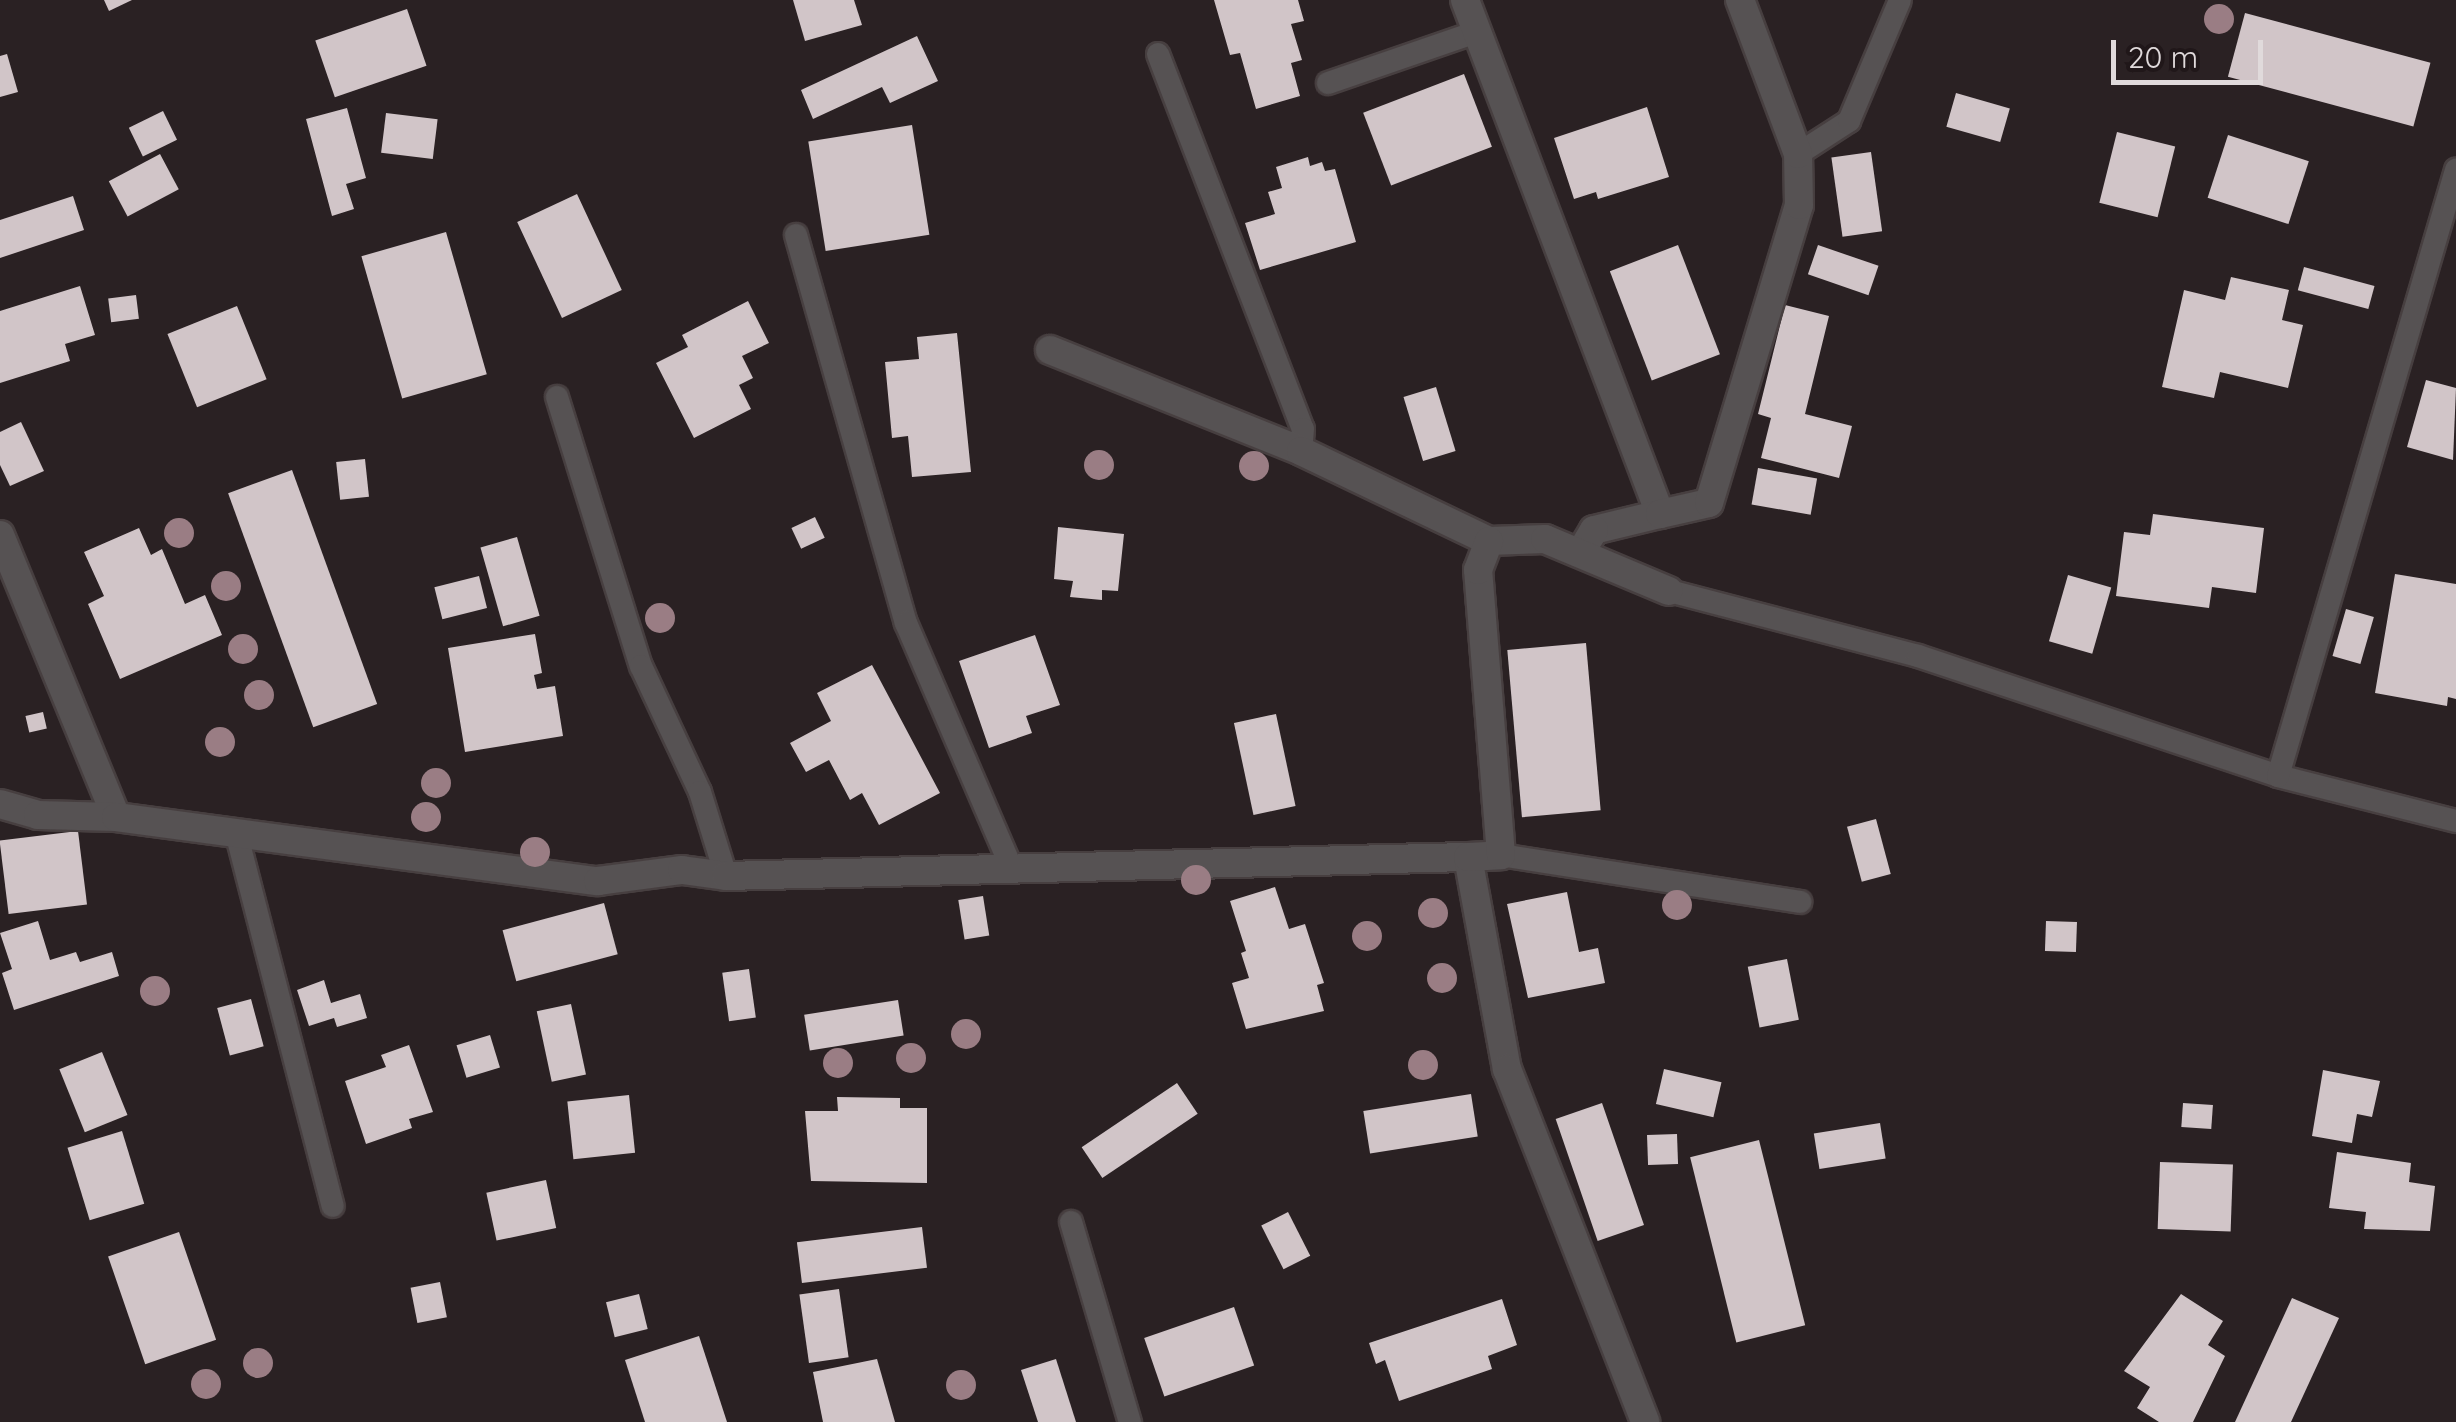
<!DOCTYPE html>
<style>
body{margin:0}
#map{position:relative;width:2456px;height:1422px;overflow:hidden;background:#2a2123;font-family:Quicksand,sans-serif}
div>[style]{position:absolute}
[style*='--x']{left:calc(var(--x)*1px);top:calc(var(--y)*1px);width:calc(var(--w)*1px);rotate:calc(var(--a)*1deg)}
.building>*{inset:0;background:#d1c5c8;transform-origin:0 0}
.roads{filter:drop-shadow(2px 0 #473f40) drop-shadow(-2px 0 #473f40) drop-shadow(0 2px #473f40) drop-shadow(0 -2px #473f40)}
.service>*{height:22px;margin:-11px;padding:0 11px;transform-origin:11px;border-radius:11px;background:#565253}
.minor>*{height:28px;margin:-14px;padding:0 14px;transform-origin:14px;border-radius:14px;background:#565253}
.trees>*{width:30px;height:30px;margin:-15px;border-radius:50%;background:#9a7d84}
span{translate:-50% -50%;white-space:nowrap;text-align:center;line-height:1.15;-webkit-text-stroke:10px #201719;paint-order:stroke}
.scale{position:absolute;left:2111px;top:40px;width:152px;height:45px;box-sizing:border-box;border:5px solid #e0dadb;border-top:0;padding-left:12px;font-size:30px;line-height:35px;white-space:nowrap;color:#e0dadb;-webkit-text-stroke:8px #201719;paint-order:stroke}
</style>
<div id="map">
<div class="building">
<i style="clip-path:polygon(104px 0,132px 0,109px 11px)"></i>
<i style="clip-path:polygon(793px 0,854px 0,862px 25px,805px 41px)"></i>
<i style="clip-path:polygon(1214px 0,1298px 0,1304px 21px,1291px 24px,1302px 60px,1291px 63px,1300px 96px,1256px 109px,1240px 53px,1230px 55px)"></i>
<i style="left:407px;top:9px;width:60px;height:97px;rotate:71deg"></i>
<i style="left:2245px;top:13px;width:192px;height:66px;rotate:15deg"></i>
<i style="clip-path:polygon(917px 36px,938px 81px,890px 103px,882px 87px,813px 119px,801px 90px)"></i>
<i style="clip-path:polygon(7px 54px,18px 92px,0 97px,0 56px)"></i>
<i style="left:1464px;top:74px;width:78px;height:108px;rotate:69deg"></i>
<i style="left:1956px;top:93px;width:56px;height:35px;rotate:16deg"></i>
<i style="clip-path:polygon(1647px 107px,1669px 177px,1598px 199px,1596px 192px,1574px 199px,1554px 138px)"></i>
<i style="clip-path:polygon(347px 108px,366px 178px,346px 184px,354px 209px,332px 216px,306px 119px)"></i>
<i style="left:163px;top:111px;width:32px;height:38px;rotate:64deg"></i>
<i style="left:386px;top:113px;width:52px;height:40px;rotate:7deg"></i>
<i style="left:912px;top:125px;width:111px;height:105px;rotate:81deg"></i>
<i style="left:2117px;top:132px;width:60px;height:73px;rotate:14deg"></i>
<i style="left:2228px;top:135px;width:85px;height:66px;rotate:18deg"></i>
<i style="left:1871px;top:152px;width:80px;height:40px;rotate:82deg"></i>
<i style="left:160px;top:154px;width:40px;height:58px;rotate:62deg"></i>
<i style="clip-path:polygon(1308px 157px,1310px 166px,1322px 162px,1325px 171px,1335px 169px,1356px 242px,1260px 270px,1245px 223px,1275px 214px,1268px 192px,1282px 188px,1276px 167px)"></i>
<i style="left:577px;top:194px;width:106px;height:66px;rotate:65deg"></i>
<i style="clip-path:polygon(73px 196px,84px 230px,0 258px,0 220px)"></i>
<i style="left:446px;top:232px;width:148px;height:88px;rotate:74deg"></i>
<i style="left:1678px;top:245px;width:117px;height:73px;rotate:69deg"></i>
<i style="left:1818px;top:245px;width:64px;height:31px;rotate:19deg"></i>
<i style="left:2304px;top:267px;width:73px;height:24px;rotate:15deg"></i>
<i style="clip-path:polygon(2231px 277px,2289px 290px,2282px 320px,2303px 325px,2288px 388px,2220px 372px,2214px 398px,2162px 387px,2184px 290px,2225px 300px)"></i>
<i style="clip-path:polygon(80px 286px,95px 335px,65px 344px,70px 361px,0 383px,0 311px)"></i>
<i style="left:136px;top:295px;width:24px;height:28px;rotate:83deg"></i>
<i style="clip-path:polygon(748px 301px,769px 343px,742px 356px,753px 378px,739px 385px,751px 409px,694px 438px,656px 363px,688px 347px,682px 335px)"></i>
<i style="clip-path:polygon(1785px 305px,1829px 316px,1805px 414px,1852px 426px,1839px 478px,1761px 458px,1771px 418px,1758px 414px)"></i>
<i style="left:237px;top:306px;width:79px;height:75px;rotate:68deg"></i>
<i style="clip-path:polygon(957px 333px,971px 472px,912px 477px,908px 436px,892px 438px,885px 362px,919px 359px,917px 337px)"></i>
<i style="clip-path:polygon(2426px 380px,2456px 388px,2453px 460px,2407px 447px)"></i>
<i style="left:1436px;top:387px;width:67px;height:34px;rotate:73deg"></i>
<i style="clip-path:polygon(21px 422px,44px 471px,10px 486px,0 465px,0 432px)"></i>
<i style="left:365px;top:459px;width:38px;height:29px;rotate:84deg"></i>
<i style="left:1758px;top:468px;width:60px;height:37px;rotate:10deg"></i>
<i style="left:292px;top:470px;width:249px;height:68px;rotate:70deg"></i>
<i style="clip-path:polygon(2153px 514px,2264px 528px,2256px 593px,2212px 587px,2209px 608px,2116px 596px,2124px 532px,2150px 535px)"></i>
<i style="left:815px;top:517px;width:23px;height:26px;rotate:65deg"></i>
<i style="clip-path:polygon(1058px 527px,1124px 534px,1118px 591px,1102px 590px,1102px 600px,1070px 597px,1073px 581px,1054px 579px)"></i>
<i style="clip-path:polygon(139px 528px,151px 555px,162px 549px,185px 604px,205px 595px,222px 635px,120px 679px,88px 604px,104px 596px,84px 552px)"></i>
<i style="left:517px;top:537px;width:82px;height:38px;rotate:74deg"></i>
<i style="clip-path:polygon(2395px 574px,2456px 584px,2456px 699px,2448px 697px,2447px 706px,2375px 693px)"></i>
<i style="left:2068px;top:575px;width:45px;height:69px;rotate:16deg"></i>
<i style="left:479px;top:576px;width:33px;height:46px;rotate:76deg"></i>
<i style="left:2346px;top:609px;width:29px;height:49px;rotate:16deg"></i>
<i style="clip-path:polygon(535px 634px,542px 673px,534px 675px,537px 689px,555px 686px,563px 736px,465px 752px,448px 648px)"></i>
<i style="clip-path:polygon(1035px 635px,1060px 705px,1026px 716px,1032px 733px,989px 748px,959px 661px)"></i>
<i style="left:1586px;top:643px;width:168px;height:79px;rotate:85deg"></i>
<i style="clip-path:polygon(872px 665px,940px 793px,879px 825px,862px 793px,850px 800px,829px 760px,806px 772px,790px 743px,831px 721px,817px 693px)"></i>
<i style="left:43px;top:712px;width:17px;height:18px;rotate:77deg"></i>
<i style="left:1276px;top:714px;width:94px;height:43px;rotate:78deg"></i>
<i style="left:1876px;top:819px;width:57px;height:30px;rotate:75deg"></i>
<i style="left:78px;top:831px;width:74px;height:79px;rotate:83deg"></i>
<i style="clip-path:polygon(1275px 887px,1289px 929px,1305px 924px,1324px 983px,1317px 985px,1324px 1011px,1246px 1029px,1232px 983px,1249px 978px,1241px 953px,1246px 951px,1230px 901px)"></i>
<i style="clip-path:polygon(1567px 892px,1579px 952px,1598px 948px,1605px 983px,1528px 998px,1507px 904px)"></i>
<i style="left:983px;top:896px;width:40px;height:25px;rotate:81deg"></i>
<i style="left:604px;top:903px;width:53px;height:105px;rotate:75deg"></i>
<i style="clip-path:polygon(38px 921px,50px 960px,76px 952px,80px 962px,112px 952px,119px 976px,14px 1010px,2px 973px,12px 969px,0 933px)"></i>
<i style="left:2046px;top:921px;width:31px;height:30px;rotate:2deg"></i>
<i style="left:1787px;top:959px;width:62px;height:40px;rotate:79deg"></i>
<i style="left:749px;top:969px;width:49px;height:27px;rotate:82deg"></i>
<i style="clip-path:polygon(324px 980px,331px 1003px,360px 994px,367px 1018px,337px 1027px,334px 1018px,309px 1026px,297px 990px)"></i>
<i style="left:251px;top:999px;width:49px;height:35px;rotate:75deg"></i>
<i style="left:898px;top:1000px;width:36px;height:95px;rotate:81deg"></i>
<i style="left:571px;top:1004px;width:72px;height:35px;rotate:78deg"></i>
<i style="left:490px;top:1035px;width:34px;height:35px;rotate:73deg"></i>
<i style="clip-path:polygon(409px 1045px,433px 1112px,409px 1119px,412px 1128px,366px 1144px,345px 1081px,386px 1067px,381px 1055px)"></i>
<i style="left:102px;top:1052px;width:68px;height:46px;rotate:68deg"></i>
<i style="left:1664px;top:1069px;width:59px;height:36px;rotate:13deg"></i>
<i style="clip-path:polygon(2323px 1070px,2380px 1081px,2372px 1117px,2357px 1114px,2352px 1143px,2312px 1136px)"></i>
<i style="left:1177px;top:1083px;width:37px;height:115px;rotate:56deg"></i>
<i style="left:1471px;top:1094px;width:43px;height:109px;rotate:81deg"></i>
<i style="left:629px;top:1095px;width:58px;height:62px;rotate:84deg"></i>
<i style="clip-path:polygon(837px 1097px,900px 1098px,900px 1108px,927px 1108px,927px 1183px,811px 1181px,805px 1111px,838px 1111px)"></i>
<i style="left:1602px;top:1103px;width:129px;height:49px;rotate:71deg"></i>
<i style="left:2183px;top:1103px;width:30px;height:24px;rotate:4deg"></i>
<i style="left:1880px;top:1123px;width:36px;height:67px;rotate:81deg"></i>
<i style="left:122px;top:1131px;width:76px;height:57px;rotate:73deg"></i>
<i style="left:1677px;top:1134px;width:30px;height:30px;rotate:88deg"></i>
<i style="left:1759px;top:1140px;width:191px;height:71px;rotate:76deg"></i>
<i style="clip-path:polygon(2337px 1152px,2411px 1163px,2409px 1182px,2435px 1186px,2430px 1231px,2364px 1229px,2366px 1212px,2329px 1208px)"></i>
<i style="left:2160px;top:1162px;width:73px;height:67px;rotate:2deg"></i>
<i style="left:546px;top:1180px;width:49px;height:61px;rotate:78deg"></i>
<i style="left:1288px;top:1212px;width:49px;height:30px;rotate:63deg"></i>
<i style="left:922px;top:1227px;width:41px;height:126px;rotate:83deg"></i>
<i style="left:179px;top:1232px;width:114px;height:75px;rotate:71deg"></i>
<i style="left:440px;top:1282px;width:36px;height:30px;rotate:79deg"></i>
<i style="left:839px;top:1289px;width:69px;height:40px;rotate:82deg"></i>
<i style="left:639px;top:1294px;width:36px;height:34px;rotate:76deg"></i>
<i style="clip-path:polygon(2181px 1294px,2223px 1321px,2208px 1345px,2225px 1356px,2193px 1422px,2159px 1422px,2137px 1408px,2150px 1387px,2124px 1371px)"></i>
<i style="clip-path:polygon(2292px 1298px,2339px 1318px,2291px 1422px,2235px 1422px)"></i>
<i style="clip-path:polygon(1502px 1299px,1517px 1345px,1488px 1356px,1492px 1369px,1399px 1401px,1385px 1360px,1376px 1364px,1369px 1343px)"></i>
<i style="left:1234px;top:1307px;width:62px;height:95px;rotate:71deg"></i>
<i style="clip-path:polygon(699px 1336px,727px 1422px,645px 1422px,625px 1360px)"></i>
<i style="clip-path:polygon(877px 1359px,895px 1422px,823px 1422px,813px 1372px)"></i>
<i style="clip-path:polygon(1056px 1359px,1076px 1422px,1038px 1422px,1021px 1370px)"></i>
</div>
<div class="roads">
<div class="service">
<i style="--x:1158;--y:54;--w:402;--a:68.9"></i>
<i style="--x:1303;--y:429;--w:22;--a:95"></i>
<i style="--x:1328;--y:83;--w:160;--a:-19"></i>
<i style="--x:1798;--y:154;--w:61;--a:-32.9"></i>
<i style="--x:1849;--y:121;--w:131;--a:-67.1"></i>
<i style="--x:796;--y:235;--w:403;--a:74.2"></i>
<i style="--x:906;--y:623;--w:268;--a:66.7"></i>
<i style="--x:557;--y:397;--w:282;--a:72.7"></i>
<i style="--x:641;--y:666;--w:139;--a:64.9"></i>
<i style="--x:700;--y:792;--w:88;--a:72.8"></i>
<i style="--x:1669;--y:591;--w:257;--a:14.6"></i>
<i style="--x:1918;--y:656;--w:379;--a:18.4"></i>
<i style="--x:2278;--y:776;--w:184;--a:14.2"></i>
<i style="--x:2278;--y:776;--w:632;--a:-73.63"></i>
<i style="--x:237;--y:836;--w:382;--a:75.5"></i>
<i style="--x:1501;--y:855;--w:303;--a:8.9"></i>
<i style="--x:1071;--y:1222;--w:209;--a:73.6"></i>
</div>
<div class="minor">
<i style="--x:1465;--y:0;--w:550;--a:69.22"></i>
<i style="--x:1660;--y:514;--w:68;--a:166.4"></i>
<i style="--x:1594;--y:530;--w:27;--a:121"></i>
<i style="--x:1050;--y:350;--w:271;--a:21.9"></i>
<i style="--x:1301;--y:451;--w:208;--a:25.6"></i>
<i style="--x:1489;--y:541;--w:56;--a:-2"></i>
<i style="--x:1545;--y:539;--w:134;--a:22.8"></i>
<i style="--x:1660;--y:514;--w:50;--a:-12.7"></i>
<i style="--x:1709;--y:503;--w:311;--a:-73.2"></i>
<i style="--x:1799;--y:205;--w:51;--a:-91.1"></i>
<i style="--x:1798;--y:154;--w:165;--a:-110.6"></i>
<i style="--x:0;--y:535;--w:305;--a:67.6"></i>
<i style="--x:0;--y:804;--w:40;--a:16"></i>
<i style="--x:38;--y:815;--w:78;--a:1.5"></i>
<i style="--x:116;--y:817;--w:486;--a:7.6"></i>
<i style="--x:598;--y:881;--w:85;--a:-7.5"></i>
<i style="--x:682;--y:870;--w:44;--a:7.8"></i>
<i style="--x:726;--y:876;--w:742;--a:-1.47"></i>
<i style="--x:1468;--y:857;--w:216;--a:79.6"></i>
<i style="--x:1507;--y:1069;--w:379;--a:68.6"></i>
<i style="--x:1468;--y:857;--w:33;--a:-3"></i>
<i style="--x:1501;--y:855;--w:286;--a:-94.6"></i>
<i style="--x:1478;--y:570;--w:31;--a:-69"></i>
</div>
</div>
<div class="trees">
<i style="left:2219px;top:19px"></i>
<i style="left:1099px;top:465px"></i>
<i style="left:1254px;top:466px"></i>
<i style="left:179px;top:533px"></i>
<i style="left:226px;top:586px"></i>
<i style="left:660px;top:618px"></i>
<i style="left:243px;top:649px"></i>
<i style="left:259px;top:695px"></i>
<i style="left:220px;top:742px"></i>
<i style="left:436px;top:783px"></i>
<i style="left:426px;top:817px"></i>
<i style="left:535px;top:852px"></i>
<i style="left:1196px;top:880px"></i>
<i style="left:1677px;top:905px"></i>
<i style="left:1433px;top:913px"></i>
<i style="left:1367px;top:936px"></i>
<i style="left:1442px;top:978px"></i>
<i style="left:155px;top:991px"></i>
<i style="left:966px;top:1034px"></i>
<i style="left:911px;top:1058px"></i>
<i style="left:838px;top:1063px"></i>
<i style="left:1423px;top:1065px"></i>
<i style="left:258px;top:1363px"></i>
<i style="left:206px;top:1384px"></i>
<i style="left:961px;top:1385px"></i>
</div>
<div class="scale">20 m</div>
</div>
